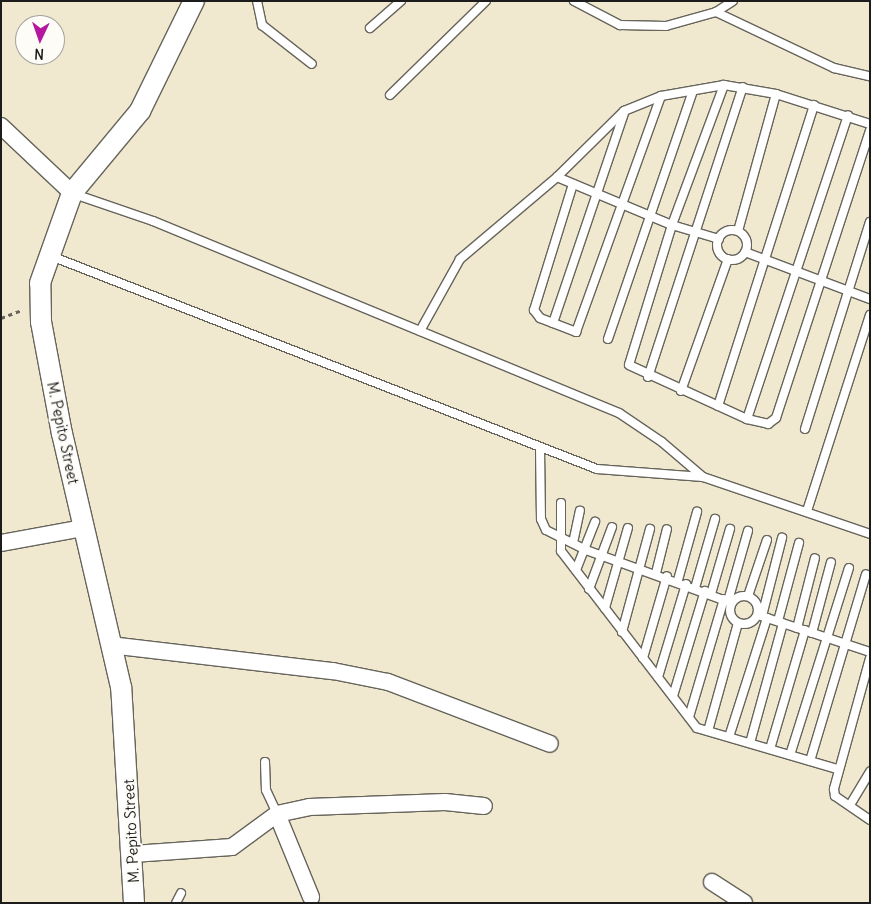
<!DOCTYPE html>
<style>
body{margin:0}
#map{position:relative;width:871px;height:904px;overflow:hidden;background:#f0e9d0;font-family:Delius,sans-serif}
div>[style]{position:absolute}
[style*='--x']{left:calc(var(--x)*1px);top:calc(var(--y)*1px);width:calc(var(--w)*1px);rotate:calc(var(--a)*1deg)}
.path>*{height:3px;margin-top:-1.5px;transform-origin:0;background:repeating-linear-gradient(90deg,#66645b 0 4px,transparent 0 8px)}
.roads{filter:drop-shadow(1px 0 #66645b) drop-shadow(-1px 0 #66645b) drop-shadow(0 1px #66645b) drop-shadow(0 -1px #66645b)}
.service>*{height:8px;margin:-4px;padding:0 4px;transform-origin:4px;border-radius:4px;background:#fff}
.service>.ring{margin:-4px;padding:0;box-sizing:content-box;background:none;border:8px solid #fff;border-radius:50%}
.minor>*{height:16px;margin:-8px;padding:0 8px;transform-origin:8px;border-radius:8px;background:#fff}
.tertiary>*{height:20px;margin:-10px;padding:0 10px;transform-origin:10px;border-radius:10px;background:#fff}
span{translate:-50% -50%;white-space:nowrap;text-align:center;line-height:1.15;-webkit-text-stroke:4.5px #fdfcf7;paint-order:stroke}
.street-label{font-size:15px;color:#1c1c1c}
.frame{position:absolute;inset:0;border:2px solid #1c1c1c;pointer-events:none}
.north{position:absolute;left:15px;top:15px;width:50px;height:50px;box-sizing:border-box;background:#fdfcf7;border:1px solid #a3a29f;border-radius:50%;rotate:183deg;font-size:14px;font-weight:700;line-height:20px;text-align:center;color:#1c1c1c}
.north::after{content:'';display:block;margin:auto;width:18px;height:22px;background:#b5179e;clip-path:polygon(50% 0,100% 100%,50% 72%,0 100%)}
</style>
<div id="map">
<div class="path">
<i style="--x:1;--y:318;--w:22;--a:-21"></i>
</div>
<div class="roads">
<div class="service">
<i style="--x:257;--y:1;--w:25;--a:78"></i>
<i style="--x:262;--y:25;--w:63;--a:38"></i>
<i style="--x:574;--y:1;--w:52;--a:27.6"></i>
<i style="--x:620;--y:25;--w:46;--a:1.2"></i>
<i style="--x:666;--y:26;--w:52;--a:-15.6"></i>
<i style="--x:716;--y:12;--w:20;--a:-33"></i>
<i style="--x:716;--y:12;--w:131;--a:25.4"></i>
<i style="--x:834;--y:68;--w:37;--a:13"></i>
<i style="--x:370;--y:28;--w:41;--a:-41.1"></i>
<i style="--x:724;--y:85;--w:149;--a:110.4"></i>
<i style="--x:672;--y:225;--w:146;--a:107.1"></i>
<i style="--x:629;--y:365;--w:130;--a:24.6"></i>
<i style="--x:747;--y:419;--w:22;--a:13"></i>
<i style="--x:768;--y:424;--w:10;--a:-37"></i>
<i style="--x:776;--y:418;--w:303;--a:-71.9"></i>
<i style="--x:390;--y:95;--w:134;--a:-44.4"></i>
<i style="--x:557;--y:177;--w:125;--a:22.7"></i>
<i style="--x:672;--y:225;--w:49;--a:16.6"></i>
<i style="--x:573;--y:184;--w:132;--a:107.2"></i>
<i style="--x:534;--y:310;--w:10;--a:53"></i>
<i style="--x:540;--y:318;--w:39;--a:21"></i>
<i style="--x:576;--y:332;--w:251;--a:-70.2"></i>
<i class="ring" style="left:717px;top:230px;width:22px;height:22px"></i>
<i style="--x:738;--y:231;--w:142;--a:-74.5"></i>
<i style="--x:745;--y:252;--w:134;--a:20.6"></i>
<i style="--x:51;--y:256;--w:586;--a:21.31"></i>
<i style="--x:597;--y:469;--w:106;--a:4.3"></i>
<i style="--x:703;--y:477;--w:54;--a:-139.5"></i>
<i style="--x:662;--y:442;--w:52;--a:-146"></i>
<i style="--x:619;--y:413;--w:504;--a:-157.61"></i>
<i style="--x:153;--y:221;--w:83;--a:-161.1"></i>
<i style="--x:553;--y:323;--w:222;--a:-71.3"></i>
<i style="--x:420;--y:331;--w:82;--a:-60.9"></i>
<i style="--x:460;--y:259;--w:127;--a:-40.2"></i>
<i style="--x:557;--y:177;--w:94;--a:-44.6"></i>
<i style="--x:624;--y:111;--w:40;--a:-22"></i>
<i style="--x:661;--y:96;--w:64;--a:-9.9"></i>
<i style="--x:724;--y:85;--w:53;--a:9.8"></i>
<i style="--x:776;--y:94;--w:99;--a:17.7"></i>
<i style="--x:608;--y:339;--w:262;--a:-71.1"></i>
<i style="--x:648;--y:377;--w:305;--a:-71.9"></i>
<i style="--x:681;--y:391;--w:140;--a:-70.4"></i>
<i style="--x:718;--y:406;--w:316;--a:-72.3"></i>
<i style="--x:747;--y:419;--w:320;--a:-71.6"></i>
<i style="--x:805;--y:429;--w:217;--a:-72.6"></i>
<i style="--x:540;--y:448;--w:71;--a:89.2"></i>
<i style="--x:541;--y:519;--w:12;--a:66"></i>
<i style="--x:546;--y:530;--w:45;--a:26.6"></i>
<i style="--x:586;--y:550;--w:155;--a:20"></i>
<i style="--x:703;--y:477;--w:176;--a:18.8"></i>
<i style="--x:561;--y:503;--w:48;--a:90"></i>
<i style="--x:561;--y:551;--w:223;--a:52.5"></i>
<i style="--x:697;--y:728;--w:146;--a:16.3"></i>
<i style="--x:807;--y:511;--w:206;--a:-72.2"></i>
<i style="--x:573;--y:543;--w:33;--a:-78"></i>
<i style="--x:576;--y:570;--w:52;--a:-68.4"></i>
<i style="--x:656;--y:573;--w:45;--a:-76"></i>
<i style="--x:678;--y:580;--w:71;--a:-74.4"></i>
<i style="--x:695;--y:588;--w:72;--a:-73.8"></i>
<i style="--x:589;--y:589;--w:66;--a:-69.6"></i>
<i style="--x:711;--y:594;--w:68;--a:-73.7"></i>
<i class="ring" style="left:730px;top:596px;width:20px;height:20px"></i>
<i style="--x:748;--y:596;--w:59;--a:-71.3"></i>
<i style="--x:728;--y:601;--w:73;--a:-74.1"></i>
<i style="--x:605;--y:608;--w:83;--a:-74"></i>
<i style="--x:758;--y:615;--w:118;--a:18.3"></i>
<i style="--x:762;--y:616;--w:81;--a:-75.6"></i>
<i style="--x:778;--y:621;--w:81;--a:-74.9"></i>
<i style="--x:797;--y:628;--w:72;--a:-75.6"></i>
<i style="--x:622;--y:632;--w:107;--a:-74.8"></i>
<i style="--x:812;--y:633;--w:73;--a:-75"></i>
<i style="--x:643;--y:658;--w:85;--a:-73.7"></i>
<i style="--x:870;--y:658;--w:136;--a:105.4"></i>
<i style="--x:834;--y:789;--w:7;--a:82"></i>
<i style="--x:835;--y:796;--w:42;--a:34.4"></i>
<i style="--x:658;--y:677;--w:97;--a:-73.2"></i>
<i style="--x:673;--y:696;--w:110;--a:-73.1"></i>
<i style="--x:689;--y:717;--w:123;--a:-73.5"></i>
<i style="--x:708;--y:731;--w:112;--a:-74.5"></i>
<i style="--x:729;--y:737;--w:125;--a:-72.3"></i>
<i style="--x:750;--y:743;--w:124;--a:-74.6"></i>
<i style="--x:770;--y:749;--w:124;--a:-73.6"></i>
<i style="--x:790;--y:755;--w:196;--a:-72.5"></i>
<i style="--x:810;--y:761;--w:195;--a:-73.3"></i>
<i style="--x:265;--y:762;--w:28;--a:88"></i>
<i style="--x:266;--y:790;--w:26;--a:65"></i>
<i style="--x:850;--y:805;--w:39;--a:-59"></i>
<i style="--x:176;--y:903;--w:11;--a:-63"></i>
</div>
<div class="minor">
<i style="--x:1;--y:126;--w:98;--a:43.3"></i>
<i style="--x:1;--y:543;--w:83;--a:-10.4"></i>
<i style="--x:110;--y:645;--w:225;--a:6.7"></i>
<i style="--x:333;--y:671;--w:56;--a:11.3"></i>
<i style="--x:388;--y:682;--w:173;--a:20.9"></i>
<i style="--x:277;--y:814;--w:90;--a:67.7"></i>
<i style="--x:133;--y:854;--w:99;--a:-4"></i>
<i style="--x:232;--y:847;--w:56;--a:-36.3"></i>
<i style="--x:277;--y:814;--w:33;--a:-12"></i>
<i style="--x:309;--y:807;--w:136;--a:-2.1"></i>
<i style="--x:445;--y:802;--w:39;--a:6"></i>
<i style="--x:712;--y:882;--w:38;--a:33"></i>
</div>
<div class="tertiary">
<i style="--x:134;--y:903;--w:216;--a:-93.4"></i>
<i style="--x:121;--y:687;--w:260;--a:-103.1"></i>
<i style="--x:62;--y:434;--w:114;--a:-100.6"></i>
<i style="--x:41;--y:322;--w:39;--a:-91"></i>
<i style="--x:40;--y:283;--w:96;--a:-70.4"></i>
<i style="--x:72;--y:193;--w:107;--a:-50.3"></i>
<i style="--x:140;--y:111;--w:123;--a:-63.9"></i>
</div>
</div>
<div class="street-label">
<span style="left:63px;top:433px;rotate:78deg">M. Pepito Street</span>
<span style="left:131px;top:831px;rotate:-93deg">M. Pepito Street</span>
</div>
<div class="frame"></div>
<div class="north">N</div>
</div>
